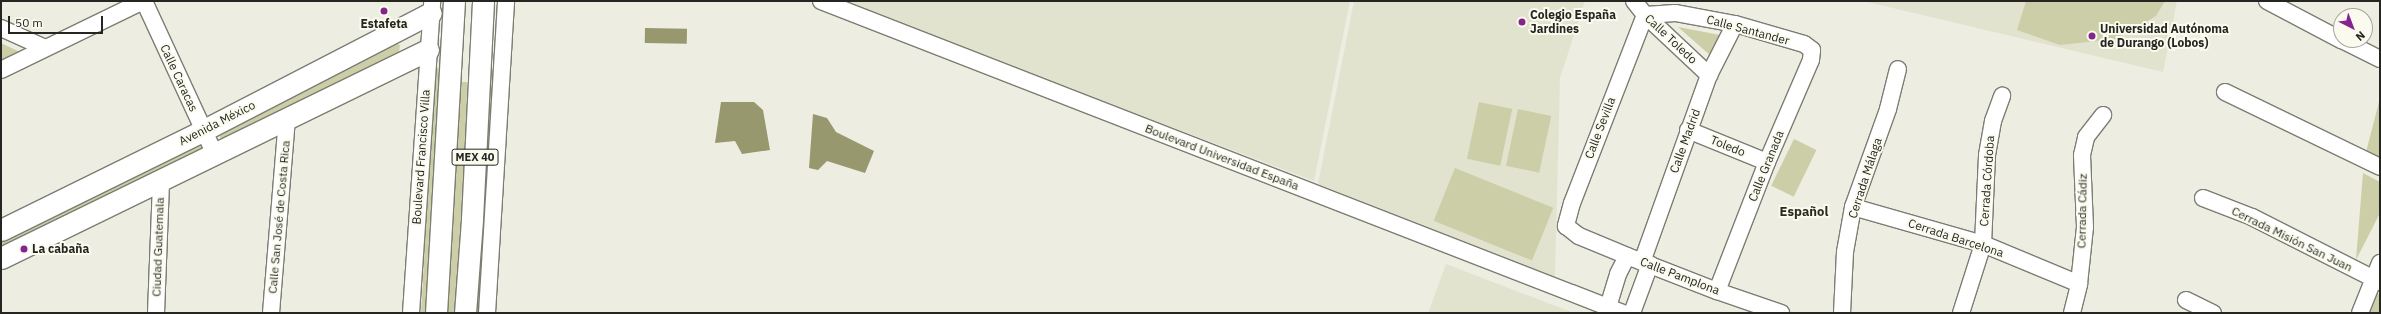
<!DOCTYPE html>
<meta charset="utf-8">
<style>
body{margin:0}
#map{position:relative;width:2381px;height:314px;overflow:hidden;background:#edede1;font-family:"IBM Plex Sans",sans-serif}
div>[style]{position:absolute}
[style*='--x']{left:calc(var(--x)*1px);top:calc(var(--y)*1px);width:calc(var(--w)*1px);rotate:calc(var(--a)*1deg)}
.built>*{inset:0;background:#e2e3cf}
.green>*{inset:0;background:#cccea7;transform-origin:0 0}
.water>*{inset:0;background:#97986e;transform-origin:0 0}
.roads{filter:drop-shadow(1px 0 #7c7d72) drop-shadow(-1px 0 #7c7d72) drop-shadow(0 1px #7c7d72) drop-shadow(0 -1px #7c7d72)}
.minor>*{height:16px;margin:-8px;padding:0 8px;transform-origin:8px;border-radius:8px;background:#fff}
.major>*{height:21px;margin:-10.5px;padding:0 10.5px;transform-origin:10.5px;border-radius:10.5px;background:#fff}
.dots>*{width:11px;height:11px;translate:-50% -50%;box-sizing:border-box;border:2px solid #fafbee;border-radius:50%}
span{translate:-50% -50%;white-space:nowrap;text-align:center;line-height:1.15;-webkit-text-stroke:4px #fafbee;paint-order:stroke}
.shield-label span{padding:1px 3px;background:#fafbee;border:1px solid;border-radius:3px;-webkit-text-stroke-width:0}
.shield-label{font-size:11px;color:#252621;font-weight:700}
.poi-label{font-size:12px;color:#252621;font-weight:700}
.left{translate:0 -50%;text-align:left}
.street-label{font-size:12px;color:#252621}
.neighbourhood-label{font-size:13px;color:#2a2a21;font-weight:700}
.frame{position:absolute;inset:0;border:2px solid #252621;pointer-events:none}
.north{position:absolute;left:2333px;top:8px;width:40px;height:40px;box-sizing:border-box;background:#fafbee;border:1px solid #a5a69c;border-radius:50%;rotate:138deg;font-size:11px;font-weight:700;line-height:16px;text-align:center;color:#252621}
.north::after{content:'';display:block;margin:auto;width:14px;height:18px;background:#86248d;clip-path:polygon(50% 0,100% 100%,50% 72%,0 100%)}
.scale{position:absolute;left:8px;top:16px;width:95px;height:18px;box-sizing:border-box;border:2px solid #252621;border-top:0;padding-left:5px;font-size:12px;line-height:14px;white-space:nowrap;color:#252621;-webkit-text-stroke:3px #fafbee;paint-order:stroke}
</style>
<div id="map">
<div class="built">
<i style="clip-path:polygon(838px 1px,1350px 1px,1314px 181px)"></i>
<i style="clip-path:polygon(1354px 1px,1585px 1px,1560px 78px,1555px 277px,1318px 184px)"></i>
<i style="clip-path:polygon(1863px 1px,2177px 1px,2163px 72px)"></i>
<i style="clip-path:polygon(1446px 264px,1574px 313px,1428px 313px)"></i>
</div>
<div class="green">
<i style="clip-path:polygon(2026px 1px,2165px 1px,2156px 16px,2116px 39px,2060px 45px,2017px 30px)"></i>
<i style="clip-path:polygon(1678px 27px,1720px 35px,1711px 56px)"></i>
<i style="clip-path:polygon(388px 41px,400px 45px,398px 58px,224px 141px,219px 136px,219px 131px)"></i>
<i style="clip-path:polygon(1px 43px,26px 55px,1px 67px)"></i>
<i style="left:443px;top:68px;width:245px;height:9px;rotate:93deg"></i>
<i style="clip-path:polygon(497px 69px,482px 313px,473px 313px,491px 70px)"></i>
<i style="clip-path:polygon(455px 82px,467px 82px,466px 185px,457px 313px,441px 313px)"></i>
<i style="clip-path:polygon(2380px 98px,2380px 158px,2366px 152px)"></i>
<i style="left:1479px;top:102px;width:34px;height:58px;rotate:12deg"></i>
<i style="left:1518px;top:109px;width:34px;height:58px;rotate:12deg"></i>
<i style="left:1794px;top:139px;width:25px;height:52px;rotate:26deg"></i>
<i style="clip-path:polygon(197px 142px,202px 145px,202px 150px,1px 250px,1px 234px)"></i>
<i style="left:1455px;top:168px;width:106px;height:57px;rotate:22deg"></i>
<i style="clip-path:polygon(2363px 173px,2380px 182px,2380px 213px,2356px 260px)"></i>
<i style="clip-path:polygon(2376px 293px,2380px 295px,2380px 313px,2367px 313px)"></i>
</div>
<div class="water">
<i style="left:645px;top:28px;width:42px;height:15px;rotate:1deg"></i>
<i style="clip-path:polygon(721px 102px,754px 102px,763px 110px,770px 150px,742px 154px,735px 141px,715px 143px)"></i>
<i style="clip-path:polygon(813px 114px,827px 118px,836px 132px,874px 151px,865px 173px,827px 161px,818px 170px,809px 168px)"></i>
</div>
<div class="roads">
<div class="minor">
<i style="--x:144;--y:1;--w:170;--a:65.2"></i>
<i style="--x:821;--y:1;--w:861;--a:21.26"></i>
<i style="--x:1634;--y:1;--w:18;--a:52"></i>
<i style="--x:1645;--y:15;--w:88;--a:43.2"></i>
<i style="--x:2267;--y:1;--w:84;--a:27.8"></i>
<i style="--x:1;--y:28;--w:48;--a:24.4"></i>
<i style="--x:2342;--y:40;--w:42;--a:26.6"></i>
<i style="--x:1;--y:70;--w:158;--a:-25.9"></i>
<i style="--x:2225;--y:92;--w:172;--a:25.8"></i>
<i style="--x:1688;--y:130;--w:85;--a:22.1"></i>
<i style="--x:2203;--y:198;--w:53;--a:21.2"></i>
<i style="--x:2252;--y:217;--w:144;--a:26.9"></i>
<i style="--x:1853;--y:207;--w:135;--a:15.9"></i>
<i style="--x:1983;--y:244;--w:104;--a:22.6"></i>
<i style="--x:1642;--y:262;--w:199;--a:-70.3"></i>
<i style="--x:1709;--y:75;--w:57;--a:-63"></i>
<i style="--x:1717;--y:291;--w:138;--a:-68.8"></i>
<i style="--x:1767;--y:162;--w:111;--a:-66.7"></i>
<i style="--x:1811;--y:60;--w:10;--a:-84"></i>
<i style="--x:1812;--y:50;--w:10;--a:-143"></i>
<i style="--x:1804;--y:44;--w:72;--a:-163.8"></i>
<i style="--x:1735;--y:24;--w:61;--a:-169.6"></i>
<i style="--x:1675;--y:13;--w:30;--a:176"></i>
<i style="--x:1645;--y:15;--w:202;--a:111.2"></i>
<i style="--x:1572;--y:203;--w:24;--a:105"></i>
<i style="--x:1566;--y:226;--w:16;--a:38"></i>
<i style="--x:1579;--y:236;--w:52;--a:22.6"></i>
<i style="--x:1627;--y:256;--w:97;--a:21.3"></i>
<i style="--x:1717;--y:291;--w:68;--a:19"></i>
<i style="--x:2186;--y:300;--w:30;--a:26"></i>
<i style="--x:1608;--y:307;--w:34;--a:-73"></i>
<i style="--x:1618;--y:274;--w:20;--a:-63"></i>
<i style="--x:156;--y:313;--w:132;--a:-87.8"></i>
<i style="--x:271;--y:313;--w:194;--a:-85.3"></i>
<i style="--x:411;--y:313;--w:313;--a:-86.1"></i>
<i style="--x:487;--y:313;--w:313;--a:-86.5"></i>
<i style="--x:1632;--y:313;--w:52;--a:-69.8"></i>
<i style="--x:1842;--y:313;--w:61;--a:-87.2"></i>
<i style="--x:1845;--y:252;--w:46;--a:-79.9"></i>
<i style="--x:1853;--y:207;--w:104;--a:-70.3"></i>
<i style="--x:1888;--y:109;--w:41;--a:-76"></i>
<i style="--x:1961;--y:313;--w:72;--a:-72.3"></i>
<i style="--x:1983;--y:244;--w:89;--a:-87.4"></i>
<i style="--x:1987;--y:155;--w:35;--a:-80"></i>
<i style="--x:1993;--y:121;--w:27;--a:-70"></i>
<i style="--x:2072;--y:313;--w:30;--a:-76"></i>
<i style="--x:2079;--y:284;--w:57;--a:-84"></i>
<i style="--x:2085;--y:227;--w:72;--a:-92.4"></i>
<i style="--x:2082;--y:155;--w:18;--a:-77"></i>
<i style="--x:2086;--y:137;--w:28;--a:-52"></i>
<i style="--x:2360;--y:313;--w:54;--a:-68.2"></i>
</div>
<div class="major">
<i style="--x:1;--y:230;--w:226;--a:-26.2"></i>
<i style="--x:204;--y:130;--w:255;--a:-27.3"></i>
<i style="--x:1;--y:258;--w:475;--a:-26"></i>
<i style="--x:436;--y:313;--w:313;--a:-86.7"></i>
<i style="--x:465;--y:313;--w:94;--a:-85.7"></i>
<i style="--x:472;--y:219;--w:218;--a:-87.1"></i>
</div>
</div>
<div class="dots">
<i style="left:384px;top:11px;background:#86248d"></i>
<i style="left:1522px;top:22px;background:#86248d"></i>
<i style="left:2092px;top:36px;background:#86248d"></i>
<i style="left:24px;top:249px;background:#86248d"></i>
</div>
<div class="shield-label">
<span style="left:475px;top:157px">MEX 40</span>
</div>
<div class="poi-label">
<span class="left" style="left:1530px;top:22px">Colegio España<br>Jardines</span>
<span style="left:384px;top:24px">Estafeta</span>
<span class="left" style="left:2100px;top:36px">Universidad Autónoma<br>de Durango (Lobos)</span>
<span class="left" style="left:32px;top:249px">La cabaña</span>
</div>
<div class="street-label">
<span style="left:1748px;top:30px;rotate:15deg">Calle Santander</span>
<span style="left:1671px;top:39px;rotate:43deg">Calle Toledo</span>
<span style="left:179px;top:78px;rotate:65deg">Calle Caracas</span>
<span style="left:217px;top:123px;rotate:-27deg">Avenida México</span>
<span style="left:1600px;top:128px;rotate:-69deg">Calle Sevilla</span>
<span style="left:1685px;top:141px;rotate:-70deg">Calle Madrid</span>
<span style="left:1728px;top:146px;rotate:22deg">Toledo</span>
<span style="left:421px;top:157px;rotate:-86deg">Boulevard Francisco Villa</span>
<span style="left:1222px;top:157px;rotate:21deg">Boulevard Universidad España</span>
<span style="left:1766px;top:166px;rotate:-68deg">Calle Granada</span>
<span style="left:1865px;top:178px;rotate:-72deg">Cerrada Málaga</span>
<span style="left:1987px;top:181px;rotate:-86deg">Cerrada Córdoba</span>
<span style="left:2082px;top:211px;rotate:-89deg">Cerrada Cádiz</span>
<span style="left:279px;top:217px;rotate:-85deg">Calle San José de Costa Rica</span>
<span style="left:1956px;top:238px;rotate:18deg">Cerrada Barcelona</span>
<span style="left:2292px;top:239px;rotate:26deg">Cerrada Misión San Juan</span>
<span style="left:158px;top:247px;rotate:-88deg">Ciudad Guatemala</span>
<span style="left:1680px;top:276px;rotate:21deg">Calle Pamplona</span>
</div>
<div class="neighbourhood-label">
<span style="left:1804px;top:212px">Español</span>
</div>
<div class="frame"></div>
<div class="north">N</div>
<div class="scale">50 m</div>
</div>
